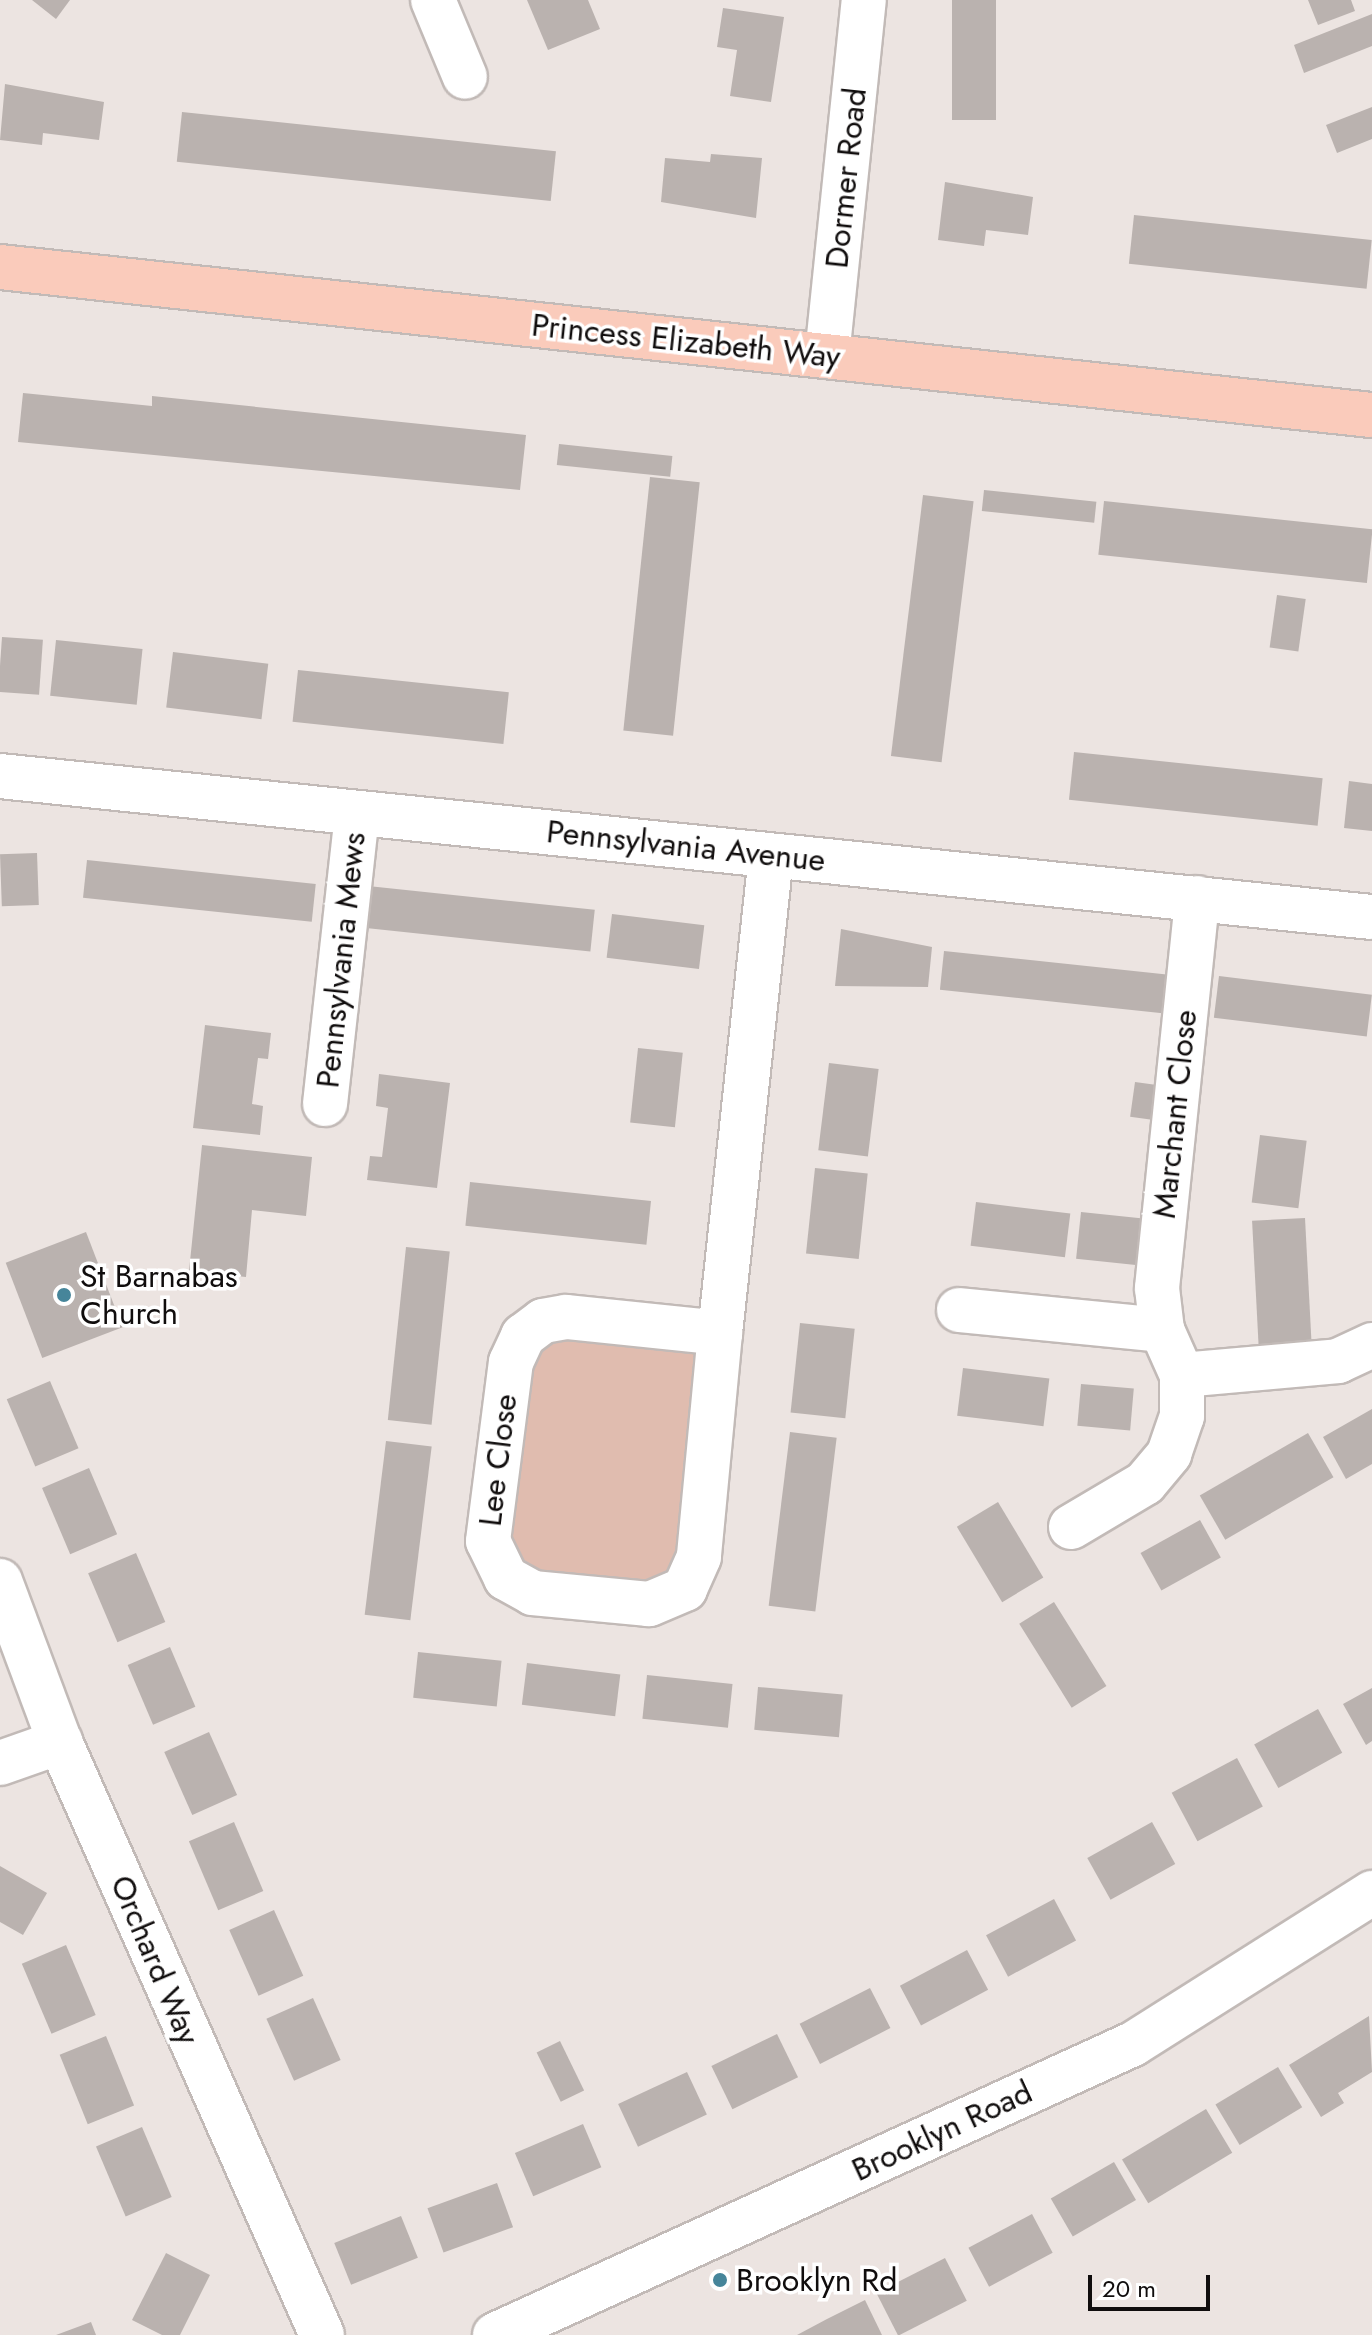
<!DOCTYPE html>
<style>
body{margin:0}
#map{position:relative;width:1372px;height:2335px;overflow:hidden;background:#ece4e1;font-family:Jost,sans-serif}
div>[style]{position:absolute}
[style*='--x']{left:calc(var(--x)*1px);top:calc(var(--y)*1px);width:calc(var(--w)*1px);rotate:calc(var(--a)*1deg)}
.green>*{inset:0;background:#e0bcaf}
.building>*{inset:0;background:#bab2af;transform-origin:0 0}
.roads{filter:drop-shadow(2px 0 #c2bab7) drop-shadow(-2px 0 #c2bab7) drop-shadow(0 2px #c2bab7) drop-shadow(0 -2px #c2bab7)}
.minor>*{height:44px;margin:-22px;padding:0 22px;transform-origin:22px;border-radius:22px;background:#fff}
.major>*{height:44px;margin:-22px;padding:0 22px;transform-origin:22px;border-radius:22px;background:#facbbb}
.dots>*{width:22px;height:22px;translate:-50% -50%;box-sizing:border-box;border:4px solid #fff;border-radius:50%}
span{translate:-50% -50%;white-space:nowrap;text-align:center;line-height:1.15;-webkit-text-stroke:7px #fff;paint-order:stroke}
.street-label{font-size:32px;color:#100d0d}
.poi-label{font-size:32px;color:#100d0d}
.left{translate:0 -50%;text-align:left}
.scale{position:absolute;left:1088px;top:2275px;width:122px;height:36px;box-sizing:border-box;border:4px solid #100d0d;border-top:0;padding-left:10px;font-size:24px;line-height:28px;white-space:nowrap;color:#100d0d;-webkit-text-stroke:6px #fff;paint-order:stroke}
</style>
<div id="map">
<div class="green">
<i style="clip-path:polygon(720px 1333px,685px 1589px,506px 1578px,523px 1336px)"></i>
</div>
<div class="building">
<i style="clip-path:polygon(32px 0,70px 0,56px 19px)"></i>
<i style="clip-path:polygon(527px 0,588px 0,600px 29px,548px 50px)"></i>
<i style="left:952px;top:0;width:44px;height:120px"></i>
<i style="clip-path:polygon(1308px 0,1351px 0,1355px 11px,1318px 25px)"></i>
<i style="clip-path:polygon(723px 8px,784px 17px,771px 102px,730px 96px,737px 50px,717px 47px)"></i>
<i style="clip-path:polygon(1372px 14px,1372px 46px,1304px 73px,1294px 45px)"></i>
<i style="clip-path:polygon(5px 84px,104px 102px,99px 140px,43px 133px,42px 145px,0 140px)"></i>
<i style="clip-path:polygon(1372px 107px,1372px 139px,1337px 153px,1326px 125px)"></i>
<i style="left:182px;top:112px;width:376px;height:50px;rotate:6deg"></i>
<i style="clip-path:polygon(711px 154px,762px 158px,756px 218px,661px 202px,665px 158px,710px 162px)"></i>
<i style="clip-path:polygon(945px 182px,1033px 197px,1028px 235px,986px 230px,984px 246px,938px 240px)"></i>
<i style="left:1134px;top:215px;width:239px;height:49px;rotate:6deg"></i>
<i style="clip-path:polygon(23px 393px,152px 406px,152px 396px,526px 435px,520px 490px,18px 442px)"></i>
<i style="left:559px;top:444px;width:114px;height:21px;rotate:6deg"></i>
<i style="left:650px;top:477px;width:50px;height:255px;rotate:6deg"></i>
<i style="left:984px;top:490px;width:113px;height:21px;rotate:6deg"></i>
<i style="left:923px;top:495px;width:51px;height:263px;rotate:7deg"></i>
<i style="left:1104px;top:501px;width:270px;height:54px;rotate:6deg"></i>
<i style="left:1277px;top:595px;width:29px;height:53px;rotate:8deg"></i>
<i style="left:2px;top:637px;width:41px;height:55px;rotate:4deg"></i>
<i style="left:56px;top:640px;width:87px;height:56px;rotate:6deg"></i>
<i style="left:173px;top:652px;width:96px;height:56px;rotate:7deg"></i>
<i style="left:298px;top:670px;width:212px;height:52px;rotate:6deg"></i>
<i style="left:1074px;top:752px;width:250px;height:48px;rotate:6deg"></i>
<i style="clip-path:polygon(1349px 781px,1372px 784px,1372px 831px,1344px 828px)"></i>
<i style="left:37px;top:853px;width:52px;height:37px;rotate:88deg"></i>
<i style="left:87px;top:860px;width:230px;height:38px;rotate:6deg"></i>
<i style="left:368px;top:886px;width:228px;height:42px;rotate:6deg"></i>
<i style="left:612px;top:914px;width:93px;height:44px;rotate:7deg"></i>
<i style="clip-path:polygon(841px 929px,932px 947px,928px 987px,835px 986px)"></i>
<i style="left:944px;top:951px;width:231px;height:39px;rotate:6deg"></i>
<i style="left:1219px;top:976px;width:154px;height:42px;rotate:7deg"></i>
<i style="clip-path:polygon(205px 1025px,271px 1033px,268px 1059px,258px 1058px,252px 1104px,263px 1106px,260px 1135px,193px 1128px)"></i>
<i style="left:638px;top:1048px;width:45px;height:75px;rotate:6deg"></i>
<i style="left:829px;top:1063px;width:50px;height:88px;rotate:7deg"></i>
<i style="clip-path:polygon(379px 1074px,450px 1083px,437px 1188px,367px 1180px,370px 1156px,382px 1157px,388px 1108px,376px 1106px)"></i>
<i style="left:1135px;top:1082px;width:35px;height:35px;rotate:8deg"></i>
<i style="left:1260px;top:1135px;width:47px;height:68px;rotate:7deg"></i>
<i style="clip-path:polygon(202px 1145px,312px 1157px,306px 1216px,252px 1210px,246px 1277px,189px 1271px)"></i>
<i style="left:815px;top:1168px;width:53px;height:86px;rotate:6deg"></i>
<i style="left:470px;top:1182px;width:182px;height:44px;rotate:6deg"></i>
<i style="left:976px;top:1202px;width:95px;height:44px;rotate:7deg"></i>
<i style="left:1081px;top:1212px;width:60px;height:47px;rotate:6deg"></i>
<i style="left:1305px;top:1218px;width:129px;height:53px;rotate:87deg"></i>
<i style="left:86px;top:1232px;width:102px;height:86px;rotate:69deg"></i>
<i style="left:406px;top:1247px;width:44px;height:174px;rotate:6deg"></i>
<i style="left:800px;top:1323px;width:55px;height:90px;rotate:6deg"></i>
<i style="left:963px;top:1368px;width:87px;height:48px;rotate:7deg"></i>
<i style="left:50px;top:1381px;width:73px;height:47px;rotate:67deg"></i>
<i style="left:1081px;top:1384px;width:53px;height:42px;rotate:5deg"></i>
<i style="clip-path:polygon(1372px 1409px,1372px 1464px,1346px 1479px,1323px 1437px)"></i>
<i style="left:790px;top:1432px;width:47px;height:175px;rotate:7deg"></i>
<i style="left:1308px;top:1433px;width:51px;height:125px;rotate:60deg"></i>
<i style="left:386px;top:1441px;width:46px;height:175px;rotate:7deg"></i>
<i style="left:89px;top:1468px;width:72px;height:51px;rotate:67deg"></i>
<i style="left:998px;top:1502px;width:88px;height:48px;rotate:59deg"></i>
<i style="left:1200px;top:1520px;width:43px;height:68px;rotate:61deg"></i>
<i style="left:136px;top:1553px;width:75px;height:52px;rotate:67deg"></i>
<i style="left:1054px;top:1602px;width:99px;height:41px;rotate:58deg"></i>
<i style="left:170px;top:1647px;width:65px;height:46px;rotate:67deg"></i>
<i style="left:418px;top:1652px;width:84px;height:46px;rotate:6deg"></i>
<i style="left:527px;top:1663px;width:94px;height:42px;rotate:7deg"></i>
<i style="left:647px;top:1675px;width:86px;height:44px;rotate:6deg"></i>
<i style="left:758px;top:1687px;width:85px;height:43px;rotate:5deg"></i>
<i style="clip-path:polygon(1372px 1688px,1372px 1741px,1366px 1745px,1343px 1704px)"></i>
<i style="left:1318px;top:1709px;width:50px;height:73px;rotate:61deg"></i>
<i style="left:209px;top:1732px;width:69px;height:49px;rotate:66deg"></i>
<i style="left:1237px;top:1758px;width:55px;height:74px;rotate:62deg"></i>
<i style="left:234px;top:1822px;width:75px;height:49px;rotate:67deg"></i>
<i style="left:1152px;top:1822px;width:48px;height:74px;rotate:61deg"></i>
<i style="clip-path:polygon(0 1866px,47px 1893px,23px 1935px,0 1922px)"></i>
<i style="left:1054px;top:1899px;width:47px;height:77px;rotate:62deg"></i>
<i style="left:274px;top:1910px;width:72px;height:49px;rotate:66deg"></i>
<i style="left:66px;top:1945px;width:76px;height:48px;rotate:67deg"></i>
<i style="left:967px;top:1950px;width:45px;height:76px;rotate:62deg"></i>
<i style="left:870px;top:1988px;width:45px;height:79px;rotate:63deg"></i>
<i style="left:313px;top:1998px;width:68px;height:51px;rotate:66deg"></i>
<i style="clip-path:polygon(1369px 2016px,1372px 2072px,1338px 2093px,1344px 2103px,1321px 2117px,1289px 2065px)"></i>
<i style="left:777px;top:2034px;width:48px;height:73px;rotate:64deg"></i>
<i style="left:106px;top:2036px;width:75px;height:50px;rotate:68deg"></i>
<i style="left:560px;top:2041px;width:55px;height:26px;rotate:64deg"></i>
<i style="left:1278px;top:2067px;width:47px;height:73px;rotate:59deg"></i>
<i style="left:687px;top:2072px;width:47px;height:76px;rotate:65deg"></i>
<i style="left:1206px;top:2109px;width:51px;height:98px;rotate:59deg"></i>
<i style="left:583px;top:2124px;width:47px;height:74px;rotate:67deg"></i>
<i style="left:142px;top:2127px;width:76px;height:50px;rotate:67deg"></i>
<i style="left:1114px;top:2162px;width:44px;height:73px;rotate:60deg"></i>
<i style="left:497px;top:2183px;width:47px;height:74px;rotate:70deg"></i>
<i style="left:1032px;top:2214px;width:44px;height:72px;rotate:62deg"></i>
<i style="left:401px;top:2216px;width:45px;height:72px;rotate:68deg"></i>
<i style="clip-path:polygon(166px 2253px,210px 2275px,180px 2335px,162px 2335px,132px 2320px)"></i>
<i style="left:945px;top:2258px;width:48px;height:77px;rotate:63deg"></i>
<i style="clip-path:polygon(865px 2300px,882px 2335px,797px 2335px,827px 2319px)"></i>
<i style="clip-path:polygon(91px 2322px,96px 2335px,56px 2335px)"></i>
</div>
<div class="roads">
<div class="minor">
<i style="--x:433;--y:0;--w:83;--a:67.4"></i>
<i style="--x:827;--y:356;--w:358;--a:-84.1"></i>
<i style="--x:0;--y:776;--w:1379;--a:5.87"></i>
<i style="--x:325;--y:1104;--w:291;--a:-83.7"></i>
<i style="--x:959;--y:1310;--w:204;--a:5.6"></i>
<i style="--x:720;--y:1333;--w:225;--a:95.4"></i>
<i style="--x:699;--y:1557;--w:35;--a:114"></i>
<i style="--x:685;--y:1589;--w:39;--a:157"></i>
<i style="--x:649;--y:1604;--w:117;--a:-174.6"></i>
<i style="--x:533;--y:1593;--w:31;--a:-151"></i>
<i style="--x:506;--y:1578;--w:41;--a:-115.9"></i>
<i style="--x:488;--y:1541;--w:180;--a:-82.7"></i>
<i style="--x:511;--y:1362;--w:29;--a:-65"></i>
<i style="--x:523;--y:1336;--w:25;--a:-37"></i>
<i style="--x:543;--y:1321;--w:23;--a:-10"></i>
<i style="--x:566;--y:1317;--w:155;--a:5.9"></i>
<i style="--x:720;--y:1333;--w:480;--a:-83.9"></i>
<i style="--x:1182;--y:1375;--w:157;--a:-5.1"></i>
<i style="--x:1338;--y:1361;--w:38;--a:-25"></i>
<i style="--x:1071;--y:1527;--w:86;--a:-30.7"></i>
<i style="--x:1145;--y:1483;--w:38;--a:-50"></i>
<i style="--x:1169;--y:1454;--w:40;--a:-71.1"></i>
<i style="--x:1182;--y:1416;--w:41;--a:-90"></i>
<i style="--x:1182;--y:1375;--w:49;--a:-114"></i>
<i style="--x:1162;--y:1330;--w:42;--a:-96.8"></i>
<i style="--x:1157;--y:1288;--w:392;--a:-84.1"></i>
<i style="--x:0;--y:1581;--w:172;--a:69.6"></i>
<i style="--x:60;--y:1742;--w:648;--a:66.16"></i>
<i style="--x:0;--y:1763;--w:64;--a:-19.3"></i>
<i style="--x:495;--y:2335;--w:701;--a:-24.52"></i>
<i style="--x:1133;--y:2044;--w:283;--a:-32.3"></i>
</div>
<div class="major">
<i style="--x:0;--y:267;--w:1380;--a:6.16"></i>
</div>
</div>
<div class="dots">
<i style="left:64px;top:1295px;background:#46859a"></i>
<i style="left:720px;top:2280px;background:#46859a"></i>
</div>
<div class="street-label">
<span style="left:846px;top:178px;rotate:-84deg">Dormer Road</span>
<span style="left:686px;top:341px;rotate:6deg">Princess Elizabeth Way</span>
<span style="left:686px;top:846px;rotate:6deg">Pennsylvania Avenue</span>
<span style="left:341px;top:960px;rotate:-84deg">Pennsylvania Mews</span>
<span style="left:1175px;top:1114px;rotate:-84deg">Marchant Close</span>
<span style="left:498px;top:1460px;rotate:-83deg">Lee Close</span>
<span style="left:155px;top:1960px;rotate:67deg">Orchard Way</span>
<span style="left:942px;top:2131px;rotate:-25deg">Brooklyn Road</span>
</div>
<div class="poi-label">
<span class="left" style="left:80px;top:1295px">St Barnabas<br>Church</span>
<span class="left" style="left:736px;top:2280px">Brooklyn Rd</span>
</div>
<div class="scale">20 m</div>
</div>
